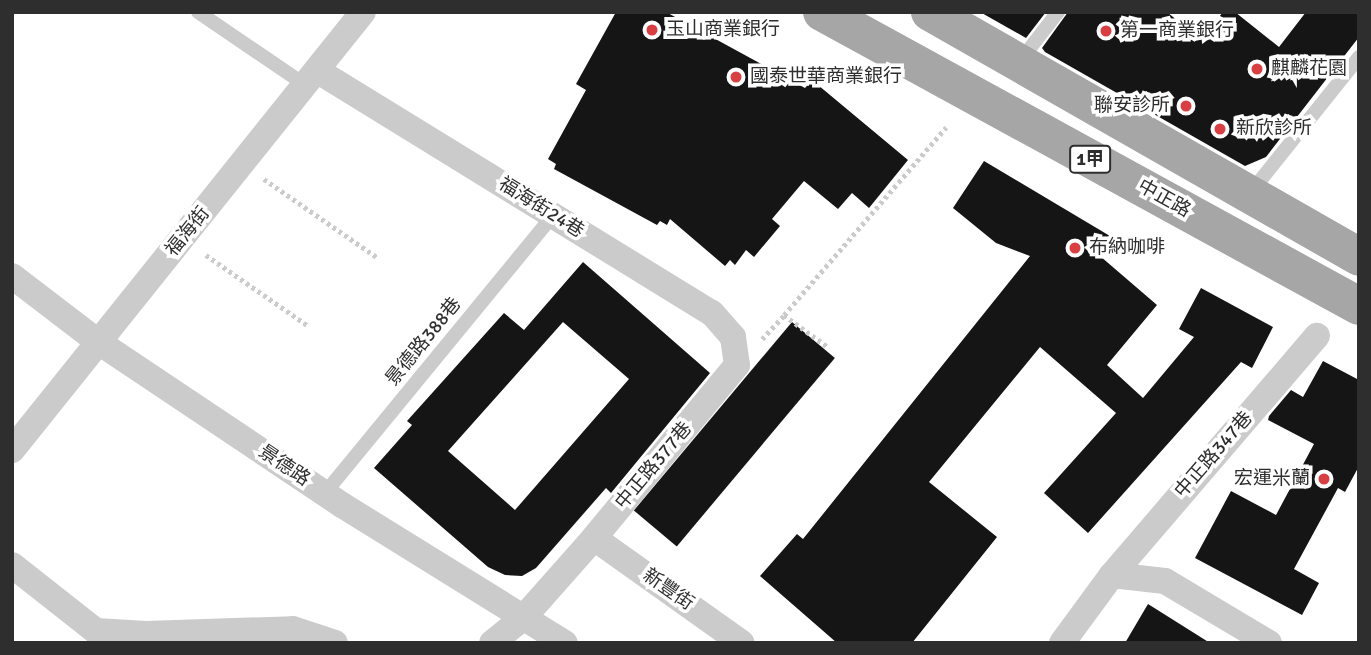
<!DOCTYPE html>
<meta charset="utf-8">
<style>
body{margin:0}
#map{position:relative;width:1371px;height:655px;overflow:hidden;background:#fff;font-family:Signika,"Noto Sans TC",sans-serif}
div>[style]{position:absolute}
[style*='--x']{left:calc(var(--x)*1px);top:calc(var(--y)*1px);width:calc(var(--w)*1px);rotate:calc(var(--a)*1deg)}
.building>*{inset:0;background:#151515;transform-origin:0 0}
.path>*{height:4.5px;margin-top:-2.25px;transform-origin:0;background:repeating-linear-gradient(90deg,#cbcbcb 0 3.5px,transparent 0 7px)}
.lane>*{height:14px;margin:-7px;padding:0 7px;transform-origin:7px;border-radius:7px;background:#cbcbcb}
.street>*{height:26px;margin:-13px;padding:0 13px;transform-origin:13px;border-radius:13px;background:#cbcbcb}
.primary>*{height:38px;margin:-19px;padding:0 19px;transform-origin:19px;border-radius:19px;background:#a6a6a6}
.dots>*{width:19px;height:19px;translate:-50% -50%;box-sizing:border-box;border:4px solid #fff;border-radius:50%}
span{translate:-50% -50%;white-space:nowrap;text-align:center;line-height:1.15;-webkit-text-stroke:7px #fff;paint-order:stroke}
.shield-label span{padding:2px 5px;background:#fff;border:2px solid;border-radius:5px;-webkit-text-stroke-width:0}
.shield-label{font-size:18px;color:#2e2e2e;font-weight:700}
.poi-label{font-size:19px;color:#2e2e2e}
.left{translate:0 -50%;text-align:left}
.right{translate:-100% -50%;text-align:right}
.street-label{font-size:19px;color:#2e2e2e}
.frame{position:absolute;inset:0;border:14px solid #2e2e2e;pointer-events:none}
</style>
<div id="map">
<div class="building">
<i style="clip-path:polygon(616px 12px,666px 12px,805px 88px,812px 80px,908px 160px,869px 208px,852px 193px,838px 209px,804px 181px,772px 219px,780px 226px,754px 257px,746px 250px,735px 265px,730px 260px,725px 266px,670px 219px,667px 225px,660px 221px,657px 225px,554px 169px,556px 164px,548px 159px,586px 90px,576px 84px)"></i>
<i style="clip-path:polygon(980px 12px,1046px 12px,1026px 38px)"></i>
<i style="clip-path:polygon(1068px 12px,1167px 12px,1201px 40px,1223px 12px,1235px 12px,1279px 47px,1306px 12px,1359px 12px,1359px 37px,1266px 157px,1245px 166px,1045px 52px,1042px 48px)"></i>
<i style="clip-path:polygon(984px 161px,1115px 239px,1100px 256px,1157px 305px,1107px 365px,1143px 398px,1194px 337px,1179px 329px,1201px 288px,1273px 327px,1252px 368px,1241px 362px,1088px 533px,1044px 493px,1116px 413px,1040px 347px,929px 482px,997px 537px,912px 643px,837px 643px,760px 576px,797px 534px,803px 539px,1030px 256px,996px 243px,953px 208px)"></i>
<i style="clip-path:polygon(evenodd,583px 262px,710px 373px,611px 493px,606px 488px,536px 568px,522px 576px,505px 575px,488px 567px,374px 468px,412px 425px,407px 421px,504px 313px,524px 330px,583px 262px,563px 322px,629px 379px,515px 510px,448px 451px,563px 322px)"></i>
<i style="left:792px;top:322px;width:56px;height:246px;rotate:40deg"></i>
<i style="clip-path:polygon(1323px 361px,1359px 380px,1359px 466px,1345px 492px,1338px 488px,1294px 569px,1319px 583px,1302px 615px,1195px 558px,1231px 491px,1276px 515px,1314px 444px,1268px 420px,1269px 416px,1291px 390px,1303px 397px)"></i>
<i style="clip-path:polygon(1148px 604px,1210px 643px,1125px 643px)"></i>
</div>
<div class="path">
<i style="--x:264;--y:179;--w:139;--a:34.7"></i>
<i style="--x:206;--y:255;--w:123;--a:34.7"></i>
<i style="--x:784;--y:315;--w:248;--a:-49.2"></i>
<i style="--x:762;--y:339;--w:33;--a:-47"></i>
<i style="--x:784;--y:315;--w:54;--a:36"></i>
</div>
<div class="lane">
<i style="--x:198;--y:12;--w:132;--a:34.2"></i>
<i style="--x:1020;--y:61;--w:62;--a:-52.2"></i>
<i style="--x:1251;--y:192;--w:173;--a:-51.3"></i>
<i style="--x:325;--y:493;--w:360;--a:-50.6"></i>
</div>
<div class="street">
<i style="--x:318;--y:71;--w:462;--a:31.6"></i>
<i style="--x:712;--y:313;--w:32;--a:49"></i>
<i style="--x:733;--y:337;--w:28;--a:82"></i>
<i style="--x:737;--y:365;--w:224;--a:129.6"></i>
<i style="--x:594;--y:538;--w:106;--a:131.5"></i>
<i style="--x:524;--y:617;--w:41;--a:140.9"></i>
<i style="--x:12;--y:276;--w:107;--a:37.4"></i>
<i style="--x:97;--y:341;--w:295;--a:33.8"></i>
<i style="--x:342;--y:505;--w:262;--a:31.8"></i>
<i style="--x:12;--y:450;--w:561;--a:-51.29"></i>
<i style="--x:594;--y:538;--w:181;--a:35.4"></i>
<i style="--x:12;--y:565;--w:107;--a:38.2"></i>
<i style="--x:96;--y:631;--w:50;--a:3.4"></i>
<i style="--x:146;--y:634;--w:147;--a:-1.9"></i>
<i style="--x:293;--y:629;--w:44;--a:18.4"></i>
<i style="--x:1112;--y:575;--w:315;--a:-49.4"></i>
<i style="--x:1062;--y:643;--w:84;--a:-53.7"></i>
<i style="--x:1112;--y:575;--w:53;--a:6.5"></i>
<i style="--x:1165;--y:581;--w:121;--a:30.8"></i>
</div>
<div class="primary">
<i style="--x:822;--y:12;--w:612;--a:28.7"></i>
<i style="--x:930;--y:12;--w:494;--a:29.7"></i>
</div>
<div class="dots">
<i style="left:652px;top:30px;background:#d73f42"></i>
<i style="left:1106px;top:31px;background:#d73f42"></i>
<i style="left:1257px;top:69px;background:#d73f42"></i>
<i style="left:736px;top:77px;background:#d73f42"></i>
<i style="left:1186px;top:106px;background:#d73f42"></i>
<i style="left:1220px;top:129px;background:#d73f42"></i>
<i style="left:1075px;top:248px;background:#d73f42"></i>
<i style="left:1324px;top:479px;background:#d73f42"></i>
</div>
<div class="shield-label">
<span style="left:1090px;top:159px">1甲</span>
</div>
<div class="poi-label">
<span class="left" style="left:666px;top:30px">玉山商業銀行</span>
<span class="left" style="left:1120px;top:31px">第一商業銀行</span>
<span class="left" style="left:1271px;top:69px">麒麟花園</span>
<span class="left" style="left:750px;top:77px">國泰世華商業銀行</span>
<span class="right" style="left:1170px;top:106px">聯安診所</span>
<span class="left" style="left:1236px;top:129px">新欣診所</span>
<span class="left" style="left:1089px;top:248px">布納咖啡</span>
<span class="right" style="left:1310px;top:479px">宏運米蘭</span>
</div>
<div class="street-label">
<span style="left:1164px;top:199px;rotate:29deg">中正路</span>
<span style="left:541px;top:208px;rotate:32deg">福海街24巷</span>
<span style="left:188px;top:232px;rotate:-51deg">福海街</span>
<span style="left:424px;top:342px;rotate:-51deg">景德路388巷</span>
<span style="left:1214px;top:455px;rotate:-49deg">中正路347巷</span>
<span style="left:284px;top:466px;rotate:34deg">景德路</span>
<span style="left:654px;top:466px;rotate:-50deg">中正路377巷</span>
<span style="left:668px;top:590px;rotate:35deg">新豐街</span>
</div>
<div class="frame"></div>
</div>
